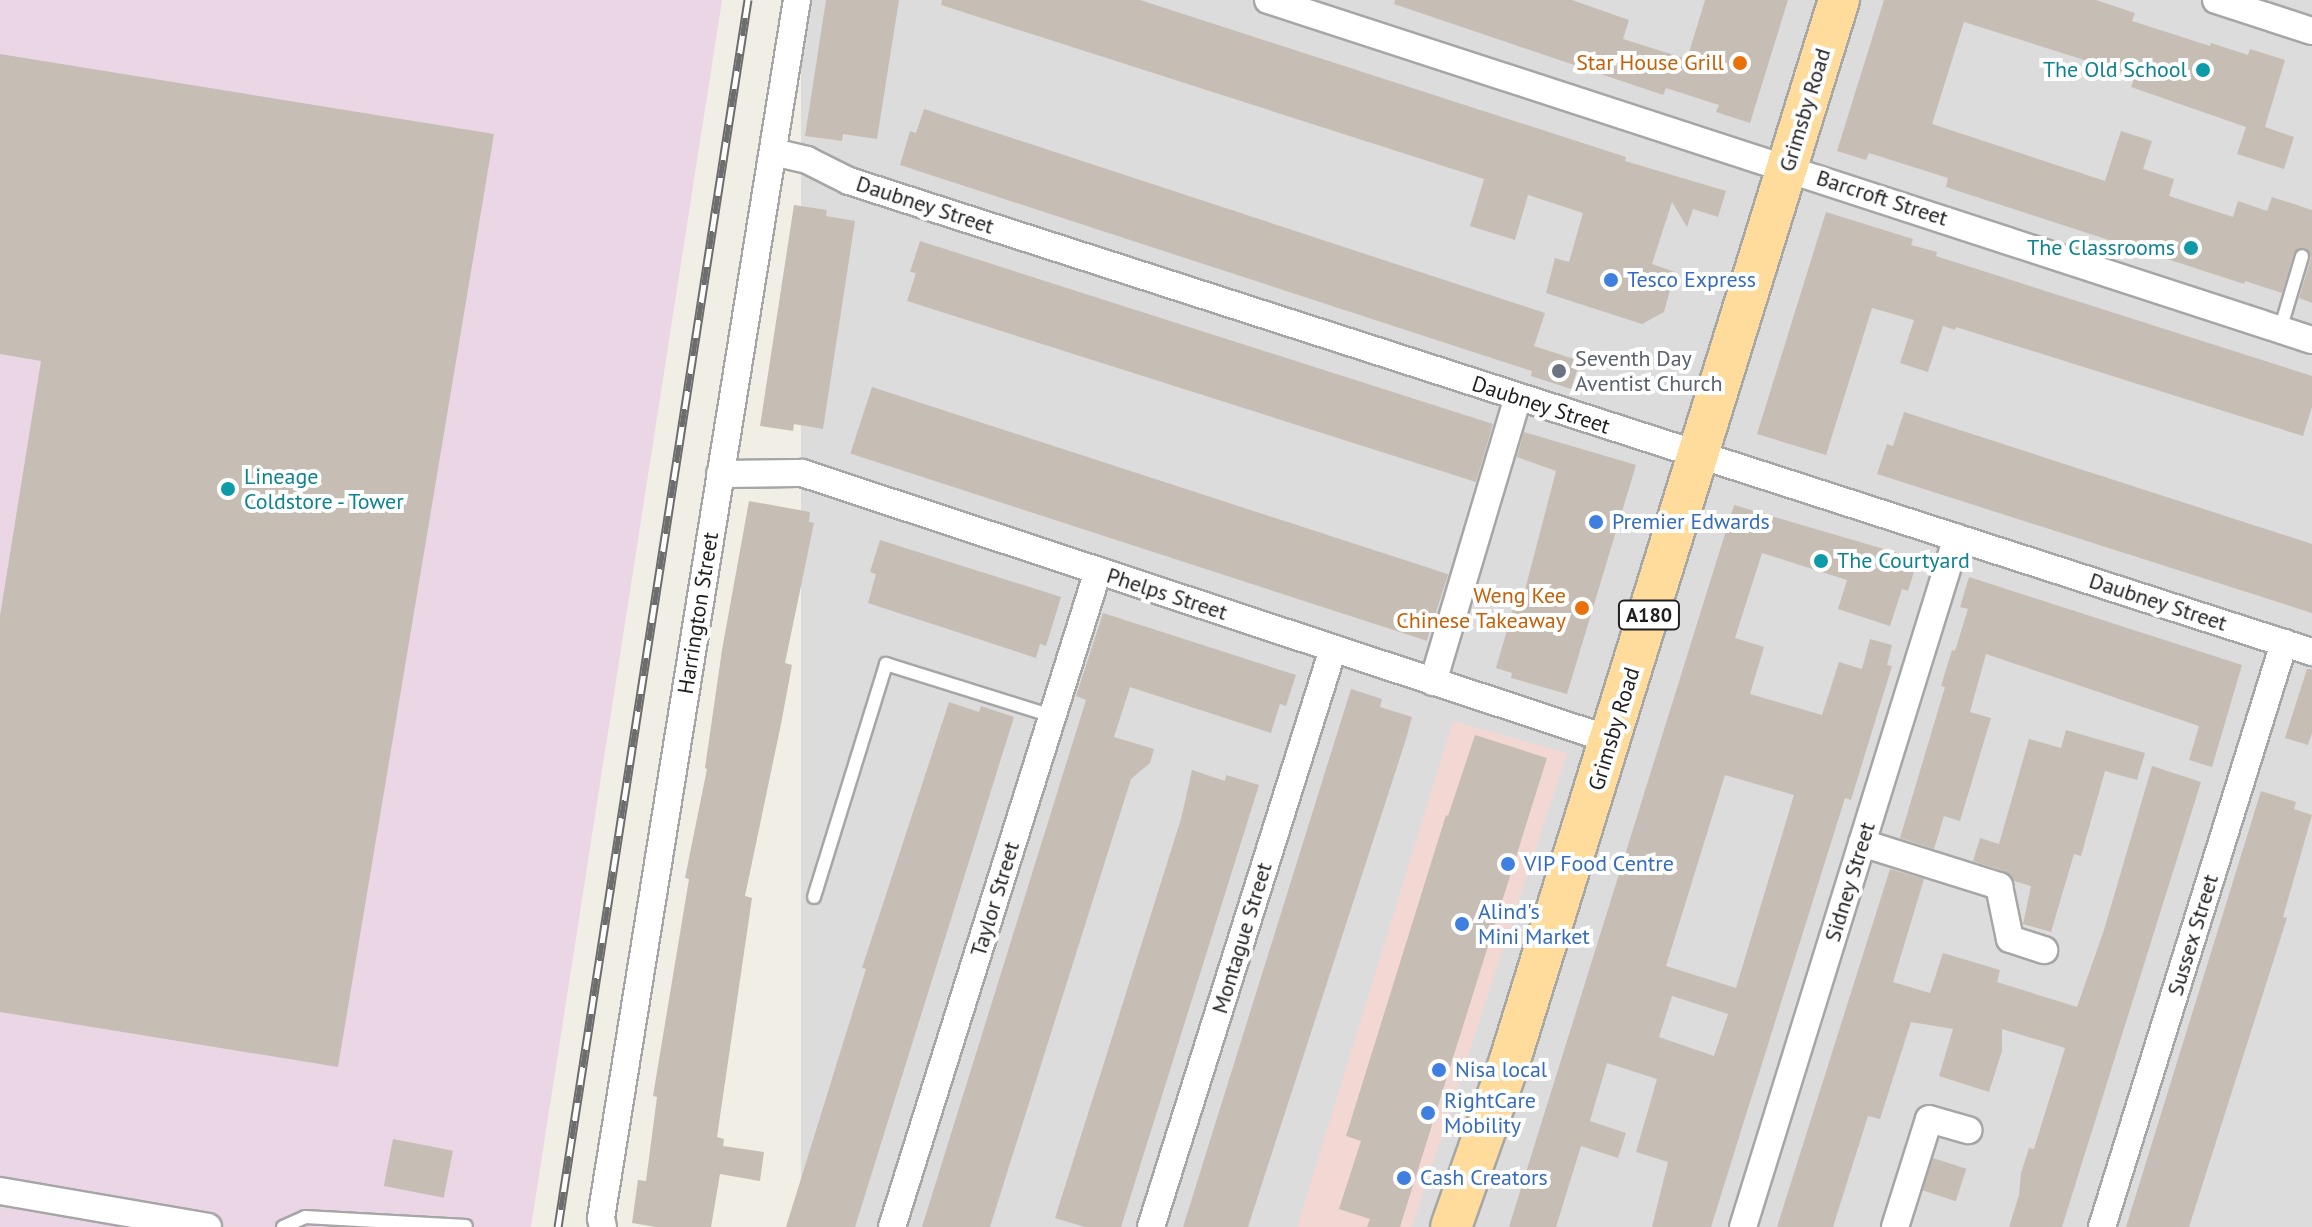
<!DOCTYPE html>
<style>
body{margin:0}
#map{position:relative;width:2312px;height:1227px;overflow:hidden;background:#f1eee5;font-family:"PT Sans",sans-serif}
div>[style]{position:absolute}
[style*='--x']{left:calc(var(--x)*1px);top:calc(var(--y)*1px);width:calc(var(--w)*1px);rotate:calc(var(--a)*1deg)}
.residential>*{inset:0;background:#dddcdc;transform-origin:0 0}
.commercial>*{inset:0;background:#f3d7d3}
.industrial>*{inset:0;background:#ead6e5}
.building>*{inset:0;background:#c6bdb4;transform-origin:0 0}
.roads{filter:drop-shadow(2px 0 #a6a6a6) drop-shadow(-2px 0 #a6a6a6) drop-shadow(0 2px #a6a6a6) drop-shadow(0 -2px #a6a6a6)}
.service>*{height:12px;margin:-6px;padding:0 6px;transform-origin:6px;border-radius:6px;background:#fff}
.minor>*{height:26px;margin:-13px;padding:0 13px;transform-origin:13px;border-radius:13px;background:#fff}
.primary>*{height:40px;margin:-20px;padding:0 20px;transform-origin:20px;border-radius:20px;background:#ffdc9c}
.rail>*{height:9px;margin-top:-4.5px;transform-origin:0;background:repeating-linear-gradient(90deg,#fff 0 18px,#6d6d6d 0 36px);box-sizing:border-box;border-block:2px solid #6d6d6d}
.dots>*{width:22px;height:22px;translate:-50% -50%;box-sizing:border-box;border:4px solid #fff;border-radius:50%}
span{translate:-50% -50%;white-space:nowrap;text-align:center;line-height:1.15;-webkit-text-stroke:8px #fff;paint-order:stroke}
.shield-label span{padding:2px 6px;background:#fff;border:2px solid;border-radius:6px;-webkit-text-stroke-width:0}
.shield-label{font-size:20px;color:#1f1f1f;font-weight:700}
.food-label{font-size:22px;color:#c56008}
.right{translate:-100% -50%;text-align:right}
.culture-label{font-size:22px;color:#0d838f}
.left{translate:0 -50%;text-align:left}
.street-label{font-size:22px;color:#1f1f1f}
.shop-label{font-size:22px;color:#366cbe}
.worship-label{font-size:22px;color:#5b616d}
</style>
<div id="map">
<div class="residential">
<i style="left:801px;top:0;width:1511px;height:1241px"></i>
</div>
<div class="commercial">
<i style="clip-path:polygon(1453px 721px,1567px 753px,1412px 1227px,1297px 1227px)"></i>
</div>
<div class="industrial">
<i style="clip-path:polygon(0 0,722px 0,531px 1227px,0 1227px)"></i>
</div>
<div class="building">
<i style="clip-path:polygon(826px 0,899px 0,877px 139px,843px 134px,842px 141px,805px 136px)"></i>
<i style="clip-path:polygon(942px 0,1140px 0,1626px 157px,1625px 161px,1726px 191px,1718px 217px,1693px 209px,1687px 227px,1672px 202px,1652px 264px,1675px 272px,1664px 312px,1642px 324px,1546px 293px,1555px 258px,1569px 262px,1583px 213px,1528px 195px,1515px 240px,1470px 226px,1484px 179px,941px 5px)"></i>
<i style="clip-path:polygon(1395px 0,1572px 0,1629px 20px,1623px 39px,1687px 59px,1705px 0,1788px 0,1750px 123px,1716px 112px,1719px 105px,1666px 88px,1663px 95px,1394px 4px)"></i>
<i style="clip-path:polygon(1884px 0,2096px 0,2135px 13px,2132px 21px,2210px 46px,2211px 43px,2248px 55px,2250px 49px,2285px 60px,2265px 127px,2294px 137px,2284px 169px,2237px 154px,2246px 127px,2131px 87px,2135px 76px,1964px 22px,1932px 124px,2105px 181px,2121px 131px,2152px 141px,2143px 169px,2174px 179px,2169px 196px,2233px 217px,2238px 201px,2267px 211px,2272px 197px,2312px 210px,2312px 303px,2299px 298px,2311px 258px,2305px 248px,2294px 253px,2282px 293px,2245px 281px,2244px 284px,1946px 187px,1948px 178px,1869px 153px,1866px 160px,1837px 151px)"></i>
<i style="clip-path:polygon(0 54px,494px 134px,338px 1067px,0 1012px,0 616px,41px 361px,0 354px)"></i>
<i style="clip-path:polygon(924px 109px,1545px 313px,1534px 346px,1580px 361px,1571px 389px,1531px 376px,1532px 371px,1507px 363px,900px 165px,910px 131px,916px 133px)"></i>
<i style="clip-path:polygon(794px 205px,827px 210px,826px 216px,855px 221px,823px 429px,794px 424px,793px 431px,760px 426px)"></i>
<i style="clip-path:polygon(1826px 212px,1913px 239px,1911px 245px,1937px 252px,1936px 256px,2312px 376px,2312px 407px,2303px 436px,1956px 327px,1955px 330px,1943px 326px,1928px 372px,1900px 363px,1914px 320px,1872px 308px,1826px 455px,1757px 434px)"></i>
<i style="clip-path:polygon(920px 241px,1493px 424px,1476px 482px,907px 301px,916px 273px,910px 272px)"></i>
<i style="left:872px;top:387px;width:606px;height:70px;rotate:18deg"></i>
<i style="clip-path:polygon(1904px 412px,2312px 544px,2312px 613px,1877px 474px,1887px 444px,1893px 446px)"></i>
<i style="clip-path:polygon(1524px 432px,1636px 465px,1567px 694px,1511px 678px,1512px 673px,1496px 668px,1519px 589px,1525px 590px,1556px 471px,1517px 457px)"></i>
<i style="clip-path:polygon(749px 501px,810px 512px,809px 522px,814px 523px,785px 663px,792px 665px,781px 724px,745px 896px,752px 898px,717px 1137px,724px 1139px,723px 1146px,764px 1152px,760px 1181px,720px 1174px,711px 1227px,656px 1227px,632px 1223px,638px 1180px,646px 1181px,657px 1097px,653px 1096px,689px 879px,685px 878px,707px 769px,705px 768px,722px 650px)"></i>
<i style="clip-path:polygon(evenodd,1734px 505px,1918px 559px,1908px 591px,1902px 589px,1890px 626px,1838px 609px,1847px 580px,1762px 553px,1735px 638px,1764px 647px,1750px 694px,1822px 715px,1839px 662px,1862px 669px,1870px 639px,1892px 645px,1887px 665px,1892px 666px,1851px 800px,1845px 798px,1711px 1227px,1652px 1227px,1668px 1162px,1636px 1152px,1657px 1079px,1607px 1063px,1590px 1121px,1626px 1133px,1618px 1158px,1581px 1146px,1556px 1227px,1509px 1227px,1734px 505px,1725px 775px,1794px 795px,1736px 988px,1666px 966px,1725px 775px,1734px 505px,1672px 996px,1728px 1014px,1714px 1056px,1659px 1037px,1672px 996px)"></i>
<i style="clip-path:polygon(880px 540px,1061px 597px,1046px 646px,1040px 644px,1036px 658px,868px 603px,876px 574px,870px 572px)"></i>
<i style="clip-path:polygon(1969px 577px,2242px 665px,2212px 767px,2189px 760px,2199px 726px,1986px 654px,1970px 712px,1991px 718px,1960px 821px,1944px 816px,1934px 849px,1900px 838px,1945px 687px,1941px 686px,1952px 650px,1955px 651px,1968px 609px,1960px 607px)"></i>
<i style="clip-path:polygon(1103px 613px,1296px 675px,1286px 706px,1280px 704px,1271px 733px,1130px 687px,1114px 737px,1154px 749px,1150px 763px,1131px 779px,990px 1227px,922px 1227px,1086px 700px,1076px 696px)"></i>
<i style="clip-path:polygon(2307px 669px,2312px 669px,2312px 733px,2308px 745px,2285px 738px)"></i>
<i style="clip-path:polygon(1351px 689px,1382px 699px,1380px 707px,1412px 717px,1406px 739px,1248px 1227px,1183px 1227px)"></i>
<i style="clip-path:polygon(949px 702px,979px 712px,981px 706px,1014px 717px,855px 1227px,786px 1227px,866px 969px,862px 968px)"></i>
<i style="clip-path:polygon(2066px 730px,2145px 753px,2137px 780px,2105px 771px,2081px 856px,2074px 854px,2051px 932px,2023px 924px,2031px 886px,2014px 881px,2004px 871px,1973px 861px,1980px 838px,1999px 844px,2029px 739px,2061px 748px)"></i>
<i style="clip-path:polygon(1475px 735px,1547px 758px,1400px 1227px,1367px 1227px,1370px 1219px,1339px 1209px,1361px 1141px,1346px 1136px,1446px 815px,1448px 816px)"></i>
<i style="clip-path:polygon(2152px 766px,2201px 782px,2062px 1227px,2009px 1227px,2019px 1195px,2021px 1173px,2029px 1148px,2034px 1149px,2065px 1048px,2002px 1029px,2002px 1051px,1989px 1092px,1939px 1076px,1953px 1029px,1911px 1022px,1880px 1119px,1868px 1116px,1833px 1227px,1777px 1227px,1890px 869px,1924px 879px,1893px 982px,1930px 993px,1943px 953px,2000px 970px,1997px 982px,2077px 1007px,2104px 930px)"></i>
<i style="clip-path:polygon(1192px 770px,1225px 781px,1226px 775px,1259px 785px,1121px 1227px,1085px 1227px,1055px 1218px,1181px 819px)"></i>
<i style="clip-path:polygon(2261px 791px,2296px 802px,2294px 809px,2312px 815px,2283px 917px,2287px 918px,2189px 1227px,2126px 1227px)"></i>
<i style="left:393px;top:1139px;width:61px;height:48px;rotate:11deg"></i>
<i style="left:1933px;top:1158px;width:35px;height:34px;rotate:18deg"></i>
</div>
<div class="roads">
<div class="service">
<i style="--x:2280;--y:330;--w:77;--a:-73.4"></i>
<i style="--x:814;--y:897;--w:244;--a:-72.8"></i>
<i style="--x:886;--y:664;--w:174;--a:17.4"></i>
<i style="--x:283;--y:1227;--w:24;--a:-24"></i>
<i style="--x:305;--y:1217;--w:161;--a:3.2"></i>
</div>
<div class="minor">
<i style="--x:1268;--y:0;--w:1098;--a:18.04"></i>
<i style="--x:2216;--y:0;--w:101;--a:17.9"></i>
<i style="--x:773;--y:152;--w:35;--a:13"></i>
<i style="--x:807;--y:160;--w:47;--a:26.6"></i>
<i style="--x:849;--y:181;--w:1537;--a:17.85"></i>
<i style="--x:720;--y:474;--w:82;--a:-0.7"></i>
<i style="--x:802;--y:473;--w:852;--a:18.26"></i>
<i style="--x:1433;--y:682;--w:297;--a:-73.4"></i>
<i style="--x:1862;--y:843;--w:144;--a:17.4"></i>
<i style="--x:1999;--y:886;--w:54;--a:78.3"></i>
<i style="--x:2010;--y:939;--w:36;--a:18"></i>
<i style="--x:0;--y:1191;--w:211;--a:9.8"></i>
<i style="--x:603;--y:1227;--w:9;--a:-103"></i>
<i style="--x:601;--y:1218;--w:1234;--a:-80.86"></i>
<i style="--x:892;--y:1227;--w:688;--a:-72.57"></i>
<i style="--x:1151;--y:1227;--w:606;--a:-72.52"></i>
<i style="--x:1743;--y:1227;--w:722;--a:-72.77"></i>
<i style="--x:1895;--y:1227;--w:113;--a:-72.5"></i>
<i style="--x:1929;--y:1119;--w:41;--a:15.8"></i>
<i style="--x:2102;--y:1227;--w:612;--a:-72.69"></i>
</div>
<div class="primary">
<i style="--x:1451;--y:1227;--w:177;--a:-70.5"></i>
<i style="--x:1510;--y:1060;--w:1110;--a:-72.76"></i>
</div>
</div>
<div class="rail">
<i style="--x:558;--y:1227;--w:1242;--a:-81.2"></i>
</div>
<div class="dots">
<i style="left:1740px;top:63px;background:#e8710a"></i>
<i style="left:2203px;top:70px;background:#0f9aa8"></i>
<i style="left:2191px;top:248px;background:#0f9aa8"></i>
<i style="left:1611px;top:280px;background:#3f7fe0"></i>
<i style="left:1559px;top:371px;background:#6b7280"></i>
<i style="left:228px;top:489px;background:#0f9aa8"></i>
<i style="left:1596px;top:522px;background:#3f7fe0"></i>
<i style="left:1821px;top:561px;background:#0f9aa8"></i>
<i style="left:1582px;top:608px;background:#e8710a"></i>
<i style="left:1508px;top:864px;background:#3f7fe0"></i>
<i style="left:1462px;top:924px;background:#3f7fe0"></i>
<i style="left:1439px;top:1070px;background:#3f7fe0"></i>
<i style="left:1428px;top:1113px;background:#3f7fe0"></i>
<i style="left:1404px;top:1178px;background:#3f7fe0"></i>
</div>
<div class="shield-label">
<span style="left:1649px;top:615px">A180</span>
</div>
<div class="food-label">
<span class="right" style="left:1724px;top:63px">Star House Grill</span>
<span class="right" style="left:1566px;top:608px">Weng Kee<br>Chinese Takeaway</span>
</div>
<div class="culture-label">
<span class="right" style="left:2187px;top:70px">The Old School</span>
<span class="right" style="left:2175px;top:248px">The Classrooms</span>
<span class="left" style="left:244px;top:489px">Lineage<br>Coldstore - Tower</span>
<span class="left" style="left:1837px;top:561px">The Courtyard</span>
</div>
<div class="street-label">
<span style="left:1805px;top:110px;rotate:-73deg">Grimsby Road</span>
<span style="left:1882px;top:198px;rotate:18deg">Barcroft Street</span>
<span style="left:925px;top:205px;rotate:18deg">Daubney Street</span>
<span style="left:1541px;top:405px;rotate:18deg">Daubney Street</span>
<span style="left:1167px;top:594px;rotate:18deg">Phelps Street</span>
<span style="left:2158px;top:602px;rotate:18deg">Daubney Street</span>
<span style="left:698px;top:613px;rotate:-81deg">Harrington Street</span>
<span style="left:1614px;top:729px;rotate:-73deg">Grimsby Road</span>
<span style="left:1850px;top:882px;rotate:-73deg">Sidney Street</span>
<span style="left:995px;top:899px;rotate:-73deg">Taylor Street</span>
<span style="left:2193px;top:935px;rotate:-73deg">Sussex Street</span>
<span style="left:1242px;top:938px;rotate:-73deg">Montague Street</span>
</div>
<div class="shop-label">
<span class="left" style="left:1627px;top:280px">Tesco Express</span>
<span class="left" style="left:1612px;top:522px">Premier Edwards</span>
<span class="left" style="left:1524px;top:864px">VIP Food Centre</span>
<span class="left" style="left:1478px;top:924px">Alind's<br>Mini Market</span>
<span class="left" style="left:1455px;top:1070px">Nisa local</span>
<span class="left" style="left:1444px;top:1113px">RightCare<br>Mobility</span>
<span class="left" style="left:1420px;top:1178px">Cash Creators</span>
</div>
<div class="worship-label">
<span class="left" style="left:1575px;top:371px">Seventh Day<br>Aventist Church</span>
</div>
</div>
